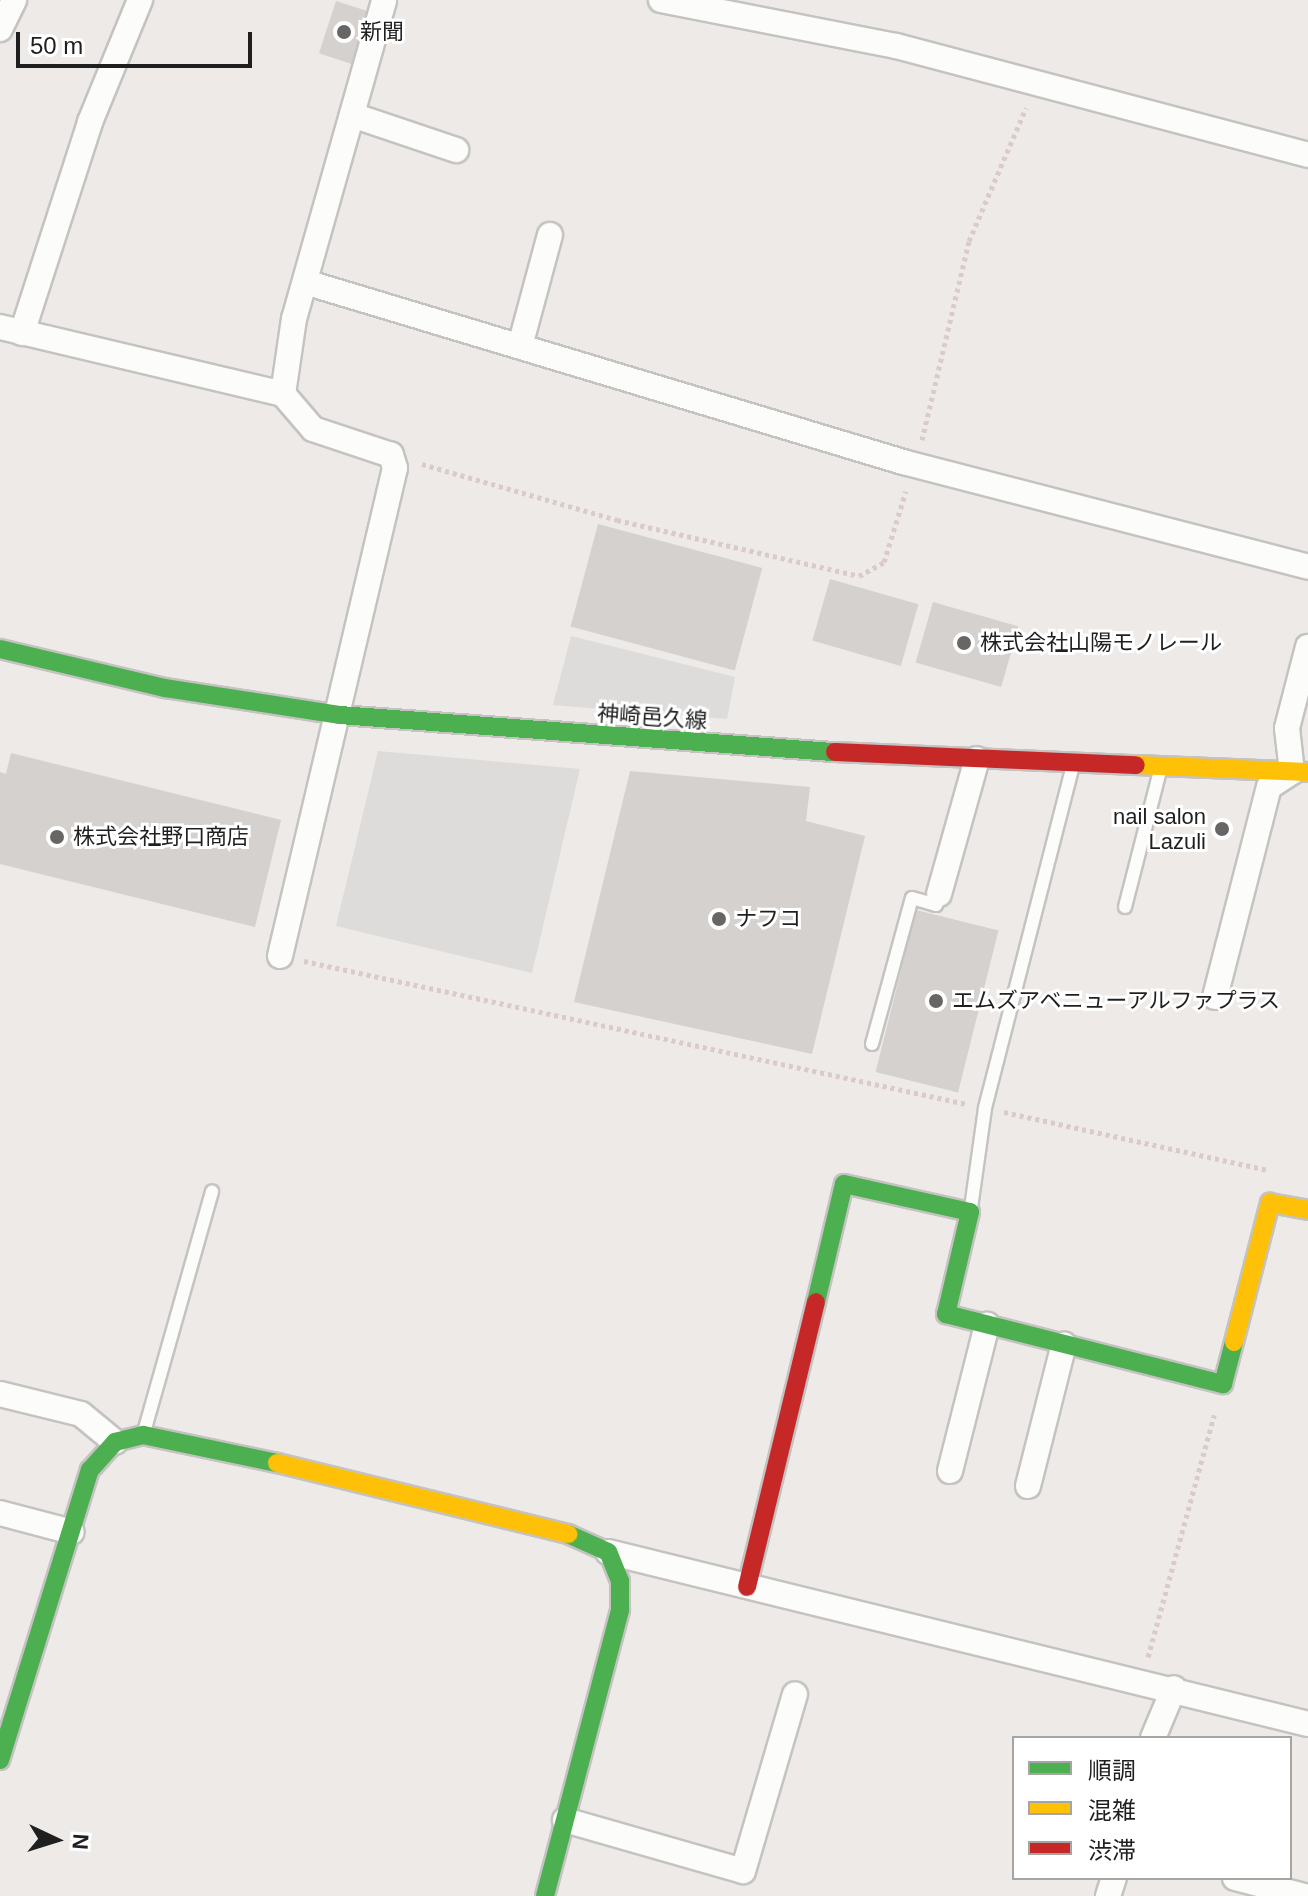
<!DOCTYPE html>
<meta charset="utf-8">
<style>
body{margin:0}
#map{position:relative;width:1308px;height:1896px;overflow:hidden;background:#edeae7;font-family:Arial,"Noto Sans JP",sans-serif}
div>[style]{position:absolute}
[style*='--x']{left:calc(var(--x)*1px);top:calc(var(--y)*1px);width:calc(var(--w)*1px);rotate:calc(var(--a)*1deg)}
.parking>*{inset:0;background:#dddcdb}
.building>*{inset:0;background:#d4d1ce;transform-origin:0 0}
.path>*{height:5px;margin-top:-2.5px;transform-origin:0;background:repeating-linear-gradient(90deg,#dacbca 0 4px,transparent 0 8px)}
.roads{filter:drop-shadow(2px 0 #c4c3c2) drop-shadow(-2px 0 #c4c3c2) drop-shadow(0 2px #c4c3c2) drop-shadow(0 -2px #c4c3c2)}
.lane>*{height:12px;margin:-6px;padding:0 6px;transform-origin:6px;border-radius:6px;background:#fcfcfb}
.street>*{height:24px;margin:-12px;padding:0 12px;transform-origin:12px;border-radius:12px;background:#fcfcfb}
.fast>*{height:18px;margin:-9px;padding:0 9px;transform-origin:9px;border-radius:9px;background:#4caf50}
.slow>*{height:18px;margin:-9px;padding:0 9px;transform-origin:9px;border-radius:9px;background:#ffc107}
.jam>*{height:18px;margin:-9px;padding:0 9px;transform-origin:9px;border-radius:9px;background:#c62828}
.dots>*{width:22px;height:22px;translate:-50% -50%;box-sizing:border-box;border:4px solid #fff;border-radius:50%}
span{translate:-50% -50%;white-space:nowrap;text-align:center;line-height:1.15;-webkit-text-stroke:6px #fff;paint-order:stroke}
.poi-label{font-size:22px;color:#1f1f1f}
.left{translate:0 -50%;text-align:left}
.right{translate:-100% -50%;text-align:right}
.street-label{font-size:22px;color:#1f1f1f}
.legend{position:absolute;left:1012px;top:1736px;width:280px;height:144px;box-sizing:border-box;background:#fff;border:2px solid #a5a5a5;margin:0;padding:10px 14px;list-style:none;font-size:24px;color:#1f1f1f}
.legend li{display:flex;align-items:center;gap:16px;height:40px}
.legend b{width:40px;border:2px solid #a5a5a5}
.north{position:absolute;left:16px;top:1800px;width:80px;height:80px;-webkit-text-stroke:6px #fff;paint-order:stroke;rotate:94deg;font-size:22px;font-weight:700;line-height:32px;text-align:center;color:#1f1f1f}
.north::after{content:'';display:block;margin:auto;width:28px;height:36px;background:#1f1f1f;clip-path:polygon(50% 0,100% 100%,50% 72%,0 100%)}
.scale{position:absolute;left:16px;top:32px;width:236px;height:36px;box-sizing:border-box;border:4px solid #1f1f1f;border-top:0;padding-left:10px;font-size:24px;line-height:28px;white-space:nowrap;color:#1f1f1f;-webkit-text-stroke:6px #fff;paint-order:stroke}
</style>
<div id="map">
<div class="parking">
<i style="clip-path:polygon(571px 636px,735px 677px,727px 719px,553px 705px)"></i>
<i style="clip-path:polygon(378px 751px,580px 769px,532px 973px,336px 926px)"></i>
</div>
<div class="building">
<i style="left:336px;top:1px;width:36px;height:55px;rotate:18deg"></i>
<i style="left:598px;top:524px;width:170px;height:106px;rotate:15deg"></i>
<i style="left:830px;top:579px;width:92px;height:64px;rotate:16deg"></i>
<i style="left:933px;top:602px;width:89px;height:63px;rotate:16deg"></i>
<i style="clip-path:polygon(11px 753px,281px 820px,255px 927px,0 864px,0 772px,6px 774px)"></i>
<i style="clip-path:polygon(630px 771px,810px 787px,806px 821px,865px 836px,812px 1054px,574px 1002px)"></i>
<i style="left:916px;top:910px;width:85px;height:167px;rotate:14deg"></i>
</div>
<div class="path">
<i style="--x:922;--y:440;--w:204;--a:-76.7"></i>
<i style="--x:969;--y:241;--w:145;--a:-66.8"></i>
<i style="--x:422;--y:464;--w:203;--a:16"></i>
<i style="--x:617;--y:520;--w:248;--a:13"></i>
<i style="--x:859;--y:576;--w:29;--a:-29"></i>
<i style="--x:884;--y:562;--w:74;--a:-72.8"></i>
<i style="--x:304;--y:961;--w:678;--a:12.17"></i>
<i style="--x:1004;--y:1112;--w:270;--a:12.4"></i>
<i style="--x:1148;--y:1657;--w:251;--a:-74.7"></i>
</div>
<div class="roads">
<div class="lane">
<i style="--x:1125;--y:907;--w:145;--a:-75.6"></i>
<i style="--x:872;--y:1044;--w:151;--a:-74.7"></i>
<i style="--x:912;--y:898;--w:25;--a:16"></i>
<i style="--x:936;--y:905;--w:11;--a:-75"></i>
<i style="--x:971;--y:1208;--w:101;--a:-82"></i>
<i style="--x:985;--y:1108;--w:353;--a:-75.6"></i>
<i style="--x:144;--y:1432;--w:250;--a:-74.2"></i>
</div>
<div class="street">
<i style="--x:661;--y:0;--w:239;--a:11.1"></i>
<i style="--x:896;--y:46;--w:426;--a:14.8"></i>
<i style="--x:0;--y:29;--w:32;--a:-64"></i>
<i style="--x:352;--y:115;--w:110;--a:18.6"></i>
<i style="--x:305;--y:282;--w:625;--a:16.75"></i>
<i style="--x:903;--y:462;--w:418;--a:14.5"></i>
<i style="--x:0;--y:327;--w:291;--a:13.3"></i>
<i style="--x:22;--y:333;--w:222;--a:-72.1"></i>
<i style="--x:90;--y:122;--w:132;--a:-67.7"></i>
<i style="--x:520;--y:346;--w:115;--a:-74.9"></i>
<i style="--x:939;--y:894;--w:140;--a:-74.3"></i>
<i style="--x:280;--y:956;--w:501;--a:-76.74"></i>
<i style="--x:395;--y:468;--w:14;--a:-107"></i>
<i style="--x:391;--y:455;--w:82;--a:-161.6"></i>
<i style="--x:313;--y:429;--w:46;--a:-130.6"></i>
<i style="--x:283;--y:394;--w:76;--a:-81.7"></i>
<i style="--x:294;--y:319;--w:331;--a:-74.2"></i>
<i style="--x:1215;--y:997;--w:217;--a:-75.6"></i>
<i style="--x:1269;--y:787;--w:27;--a:-33"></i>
<i style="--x:1292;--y:772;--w:44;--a:-96.5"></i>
<i style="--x:1287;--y:728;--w:84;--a:-75.5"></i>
<i style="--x:0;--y:1394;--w:83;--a:13.9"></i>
<i style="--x:81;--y:1414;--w:44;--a:39.5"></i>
<i style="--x:950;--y:1471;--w:151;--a:-75.8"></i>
<i style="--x:1028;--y:1486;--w:146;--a:-75.8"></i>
<i style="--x:0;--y:1513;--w:74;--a:14.8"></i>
<i style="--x:608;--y:1552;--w:721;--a:13.8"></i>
<i style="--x:1153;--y:1738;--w:54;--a:-67.2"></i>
<i style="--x:565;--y:1820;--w:185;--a:16"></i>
<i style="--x:743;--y:1871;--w:184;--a:-73.6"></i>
<i style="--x:1235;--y:1878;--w:71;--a:14.6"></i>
<i style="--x:1108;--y:1896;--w:19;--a:-72"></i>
</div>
<div class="fast">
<i style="--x:0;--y:649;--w:170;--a:13.3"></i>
<i style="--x:165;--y:688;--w:177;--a:8.8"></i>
<i style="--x:340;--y:715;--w:496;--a:4.3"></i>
<i style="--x:816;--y:1302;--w:121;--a:-76.7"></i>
<i style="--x:844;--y:1184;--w:129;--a:12.5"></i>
<i style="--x:970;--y:1212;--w:105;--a:103.2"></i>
<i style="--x:946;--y:1314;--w:286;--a:14.2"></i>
<i style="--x:1223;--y:1384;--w:43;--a:-75.3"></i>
<i style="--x:0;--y:1760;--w:304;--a:-72.8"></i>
<i style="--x:90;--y:1470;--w:38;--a:-48"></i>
<i style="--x:115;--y:1442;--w:29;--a:-14"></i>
<i style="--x:143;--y:1435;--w:137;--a:11.8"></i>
<i style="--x:545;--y:1896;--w:296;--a:-75.3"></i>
<i style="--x:620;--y:1610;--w:29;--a:-90"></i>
<i style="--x:620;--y:1581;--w:31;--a:-112"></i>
<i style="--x:608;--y:1552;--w:44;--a:-155.8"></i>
</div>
<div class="slow">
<i style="--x:1136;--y:765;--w:172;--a:2.3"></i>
<i style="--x:1234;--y:1342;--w:144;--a:-75.5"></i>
<i style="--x:1270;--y:1203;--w:39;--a:10"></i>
<i style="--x:277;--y:1463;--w:300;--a:13.7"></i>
</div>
<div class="jam">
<i style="--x:835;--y:752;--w:301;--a:2.5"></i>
<i style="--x:747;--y:1587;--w:293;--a:-76.4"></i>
</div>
</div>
<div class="dots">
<i style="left:344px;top:32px;background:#676665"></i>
<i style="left:964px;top:643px;background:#676665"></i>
<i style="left:1222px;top:829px;background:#676665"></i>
<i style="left:57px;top:837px;background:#676665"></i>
<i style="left:719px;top:919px;background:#676665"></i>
<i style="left:936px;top:1001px;background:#676665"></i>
</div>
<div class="poi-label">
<span class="left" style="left:360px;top:32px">新聞</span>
<span class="left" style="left:980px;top:643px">株式会社山陽モノレール</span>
<span class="right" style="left:1206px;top:829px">nail salon<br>Lazuli</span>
<span class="left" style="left:73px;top:837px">株式会社野口商店</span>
<span class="left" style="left:735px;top:919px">ナフコ</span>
<span class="left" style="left:952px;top:1001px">エムズアベニューアルファプラス</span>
</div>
<div class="street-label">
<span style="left:652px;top:717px;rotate:4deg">神崎邑久線</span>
</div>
<ul class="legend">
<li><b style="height:10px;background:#4caf50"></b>順調</li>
<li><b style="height:10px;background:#ffc107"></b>混雑</li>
<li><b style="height:10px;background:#c62828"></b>渋滞</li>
</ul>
<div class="north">N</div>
<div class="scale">50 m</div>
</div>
